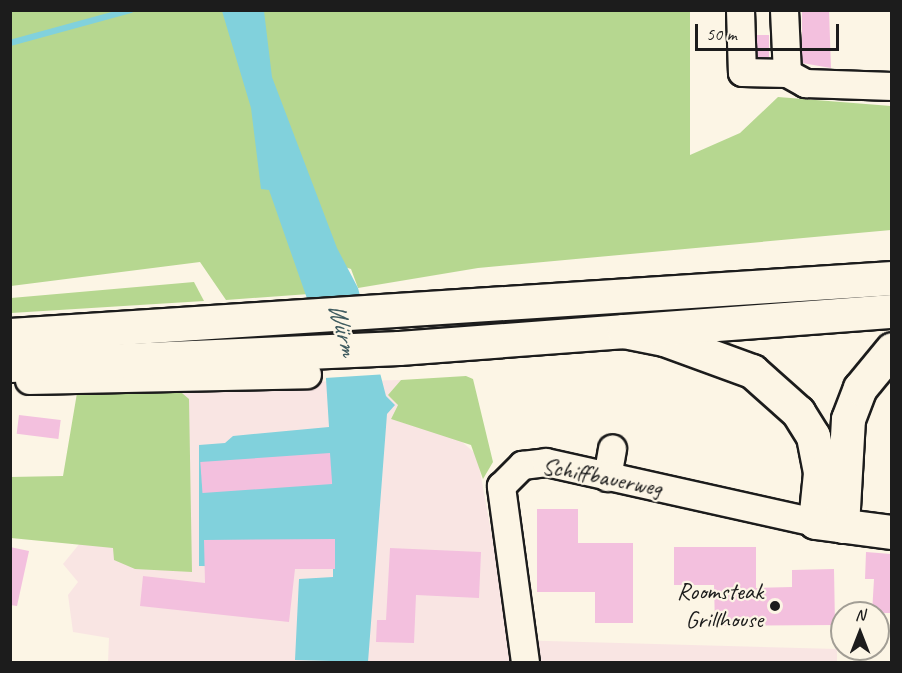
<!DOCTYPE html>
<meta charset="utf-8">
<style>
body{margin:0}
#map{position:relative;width:902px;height:673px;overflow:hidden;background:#fcf5e5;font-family:Caveat,sans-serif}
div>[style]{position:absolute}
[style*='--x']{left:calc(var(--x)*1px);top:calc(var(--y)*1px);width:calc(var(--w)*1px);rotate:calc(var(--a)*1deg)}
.built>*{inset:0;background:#f9e5e3}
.green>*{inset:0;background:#b6d790}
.water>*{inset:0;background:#81d1dc}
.pier>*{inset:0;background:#fcf5e5}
.stream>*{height:6px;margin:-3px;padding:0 3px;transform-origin:3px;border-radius:3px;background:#81d1dc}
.building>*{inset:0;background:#f3c0de;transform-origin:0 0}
.roads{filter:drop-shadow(2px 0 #1c1c1c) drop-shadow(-2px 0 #1c1c1c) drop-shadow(0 2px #1c1c1c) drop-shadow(0 -2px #1c1c1c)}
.minor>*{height:27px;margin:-13.5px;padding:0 13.5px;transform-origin:13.5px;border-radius:13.5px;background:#fcf5e5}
.major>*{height:33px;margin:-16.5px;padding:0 16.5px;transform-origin:16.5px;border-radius:16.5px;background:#fcf5e5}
.highway>*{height:33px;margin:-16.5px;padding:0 16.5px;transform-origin:16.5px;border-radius:16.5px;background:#fcf5e5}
.dots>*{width:16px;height:16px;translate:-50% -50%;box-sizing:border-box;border:3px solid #fcf5e5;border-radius:50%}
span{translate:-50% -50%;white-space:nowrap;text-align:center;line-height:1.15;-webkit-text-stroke:4.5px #fcf5e5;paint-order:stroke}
.street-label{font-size:24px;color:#1c1c1c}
.poi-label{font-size:24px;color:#1c1c1c}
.right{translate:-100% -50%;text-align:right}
.water-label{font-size:26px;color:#3f5b5f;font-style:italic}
.frame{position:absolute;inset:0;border:12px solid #1c1c1c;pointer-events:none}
.north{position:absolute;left:830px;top:601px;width:60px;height:60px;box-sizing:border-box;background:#fcf5e5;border:2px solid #a29e95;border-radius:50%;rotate:0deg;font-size:16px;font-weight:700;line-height:24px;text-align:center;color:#1c1c1c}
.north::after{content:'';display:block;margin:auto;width:21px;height:27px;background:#1c1c1c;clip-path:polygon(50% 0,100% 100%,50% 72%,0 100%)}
.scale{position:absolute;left:695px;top:24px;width:144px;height:27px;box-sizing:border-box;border:3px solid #1c1c1c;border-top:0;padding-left:8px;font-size:18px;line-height:21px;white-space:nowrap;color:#1c1c1c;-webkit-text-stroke:4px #fcf5e5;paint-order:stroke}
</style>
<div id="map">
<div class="built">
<i style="clip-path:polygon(401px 380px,389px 394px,398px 405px,391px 419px,460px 440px,477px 455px,511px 640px,837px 649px,837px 662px,108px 662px,109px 638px,73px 632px,68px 595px,78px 582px,63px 564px,102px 516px,82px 386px)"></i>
</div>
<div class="green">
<i style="clip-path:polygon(10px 11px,690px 11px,690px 155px,740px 133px,778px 97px,891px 106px,891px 230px,478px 268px,358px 288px,351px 269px,292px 250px,309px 294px,226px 300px,200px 262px,11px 286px)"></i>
<i style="clip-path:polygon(194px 282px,204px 301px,11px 313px,11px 298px)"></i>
<i style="clip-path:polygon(466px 376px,473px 379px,493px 462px,483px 479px,471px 445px,391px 419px,398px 405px,388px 395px,401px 380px)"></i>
<i style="clip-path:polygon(169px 382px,189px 399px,192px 572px,135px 569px,114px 560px,113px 548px,11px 538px,10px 477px,63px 476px,77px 393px,103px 383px)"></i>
</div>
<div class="water">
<i style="clip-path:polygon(222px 11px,264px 11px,272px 77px,337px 248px,358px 288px,386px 396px,395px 405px,387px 414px,368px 662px,295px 660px,299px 579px,333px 577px,333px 567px,199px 566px,199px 445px,225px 443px,233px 436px,329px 427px,324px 347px,269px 190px,261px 189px,251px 108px)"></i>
</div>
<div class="pier">
<i style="clip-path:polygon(364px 295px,388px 374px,325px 378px,307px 298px)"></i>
</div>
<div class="stream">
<i style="--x:10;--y:43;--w:125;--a:-15.3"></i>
</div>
<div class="building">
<i style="clip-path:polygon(802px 10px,829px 10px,831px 68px,802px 63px)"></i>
<i style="left:757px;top:35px;width:12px;height:22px"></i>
<i style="left:19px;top:415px;width:42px;height:19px;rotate:7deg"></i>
<i style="left:330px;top:453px;width:31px;height:130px;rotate:86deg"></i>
<i style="clip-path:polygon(537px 509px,578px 509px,578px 543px,633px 543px,633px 623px,595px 623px,595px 592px,537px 592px)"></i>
<i style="clip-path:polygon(335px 539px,335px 569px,295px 569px,289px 622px,140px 606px,143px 576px,205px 583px,204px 540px)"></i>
<i style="clip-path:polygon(10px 547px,29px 551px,17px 606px,10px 605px)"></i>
<i style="clip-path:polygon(674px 547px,756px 547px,756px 588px,792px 587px,792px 570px,834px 569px,835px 625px,715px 626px,714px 585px,674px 585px)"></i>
<i style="clip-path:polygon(390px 548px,481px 552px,479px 598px,416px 595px,414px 643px,376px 642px,377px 620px,386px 620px)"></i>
<i style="clip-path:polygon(866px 552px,891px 554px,891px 613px,872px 613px,874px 579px,865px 579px)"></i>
</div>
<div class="roads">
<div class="minor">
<i style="--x:740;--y:10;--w:62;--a:88.2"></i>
<i style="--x:742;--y:72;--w:45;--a:1.3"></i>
<i style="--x:787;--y:73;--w:21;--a:29"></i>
<i style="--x:805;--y:83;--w:87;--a:2"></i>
<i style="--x:784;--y:10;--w:63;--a:87.3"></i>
<i style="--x:29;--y:380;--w:278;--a:-1.2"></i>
<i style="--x:607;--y:477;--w:29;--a:-80"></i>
<i style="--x:525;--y:662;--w:178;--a:-97.8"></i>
<i style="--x:501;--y:486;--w:30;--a:-45"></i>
<i style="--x:522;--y:465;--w:24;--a:-7"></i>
<i style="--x:546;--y:462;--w:276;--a:12.6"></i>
</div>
<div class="major">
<i style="--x:10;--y:335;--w:884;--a:-3.7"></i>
<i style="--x:10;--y:365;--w:389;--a:-2.5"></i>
<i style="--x:399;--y:348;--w:226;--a:-4.3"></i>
<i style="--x:624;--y:331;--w:41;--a:11.3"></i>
<i style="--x:664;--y:339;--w:94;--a:20"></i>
<i style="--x:752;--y:371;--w:62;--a:41.7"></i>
<i style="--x:798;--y:412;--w:28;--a:58"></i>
<i style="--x:813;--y:436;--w:38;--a:79"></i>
<i style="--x:820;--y:473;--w:49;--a:95.8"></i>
<i style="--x:815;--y:522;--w:78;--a:7.4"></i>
</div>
<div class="highway">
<i style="--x:624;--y:331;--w:269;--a:-4.3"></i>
<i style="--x:842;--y:526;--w:107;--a:-86.8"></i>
<i style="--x:848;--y:419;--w:33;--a:-69"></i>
<i style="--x:860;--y:388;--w:50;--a:-50.6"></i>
</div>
</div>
<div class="dots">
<i style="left:775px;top:606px;background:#1c1c1c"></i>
</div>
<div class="street-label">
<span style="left:602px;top:477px;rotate:11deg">Schiffbauerweg</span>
</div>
<div class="poi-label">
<span class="right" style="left:763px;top:606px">Roomsteak<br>Grillhouse</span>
</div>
<div class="water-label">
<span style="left:343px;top:329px;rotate:75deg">Würm</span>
</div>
<div class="frame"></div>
<div class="north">N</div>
<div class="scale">50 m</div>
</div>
